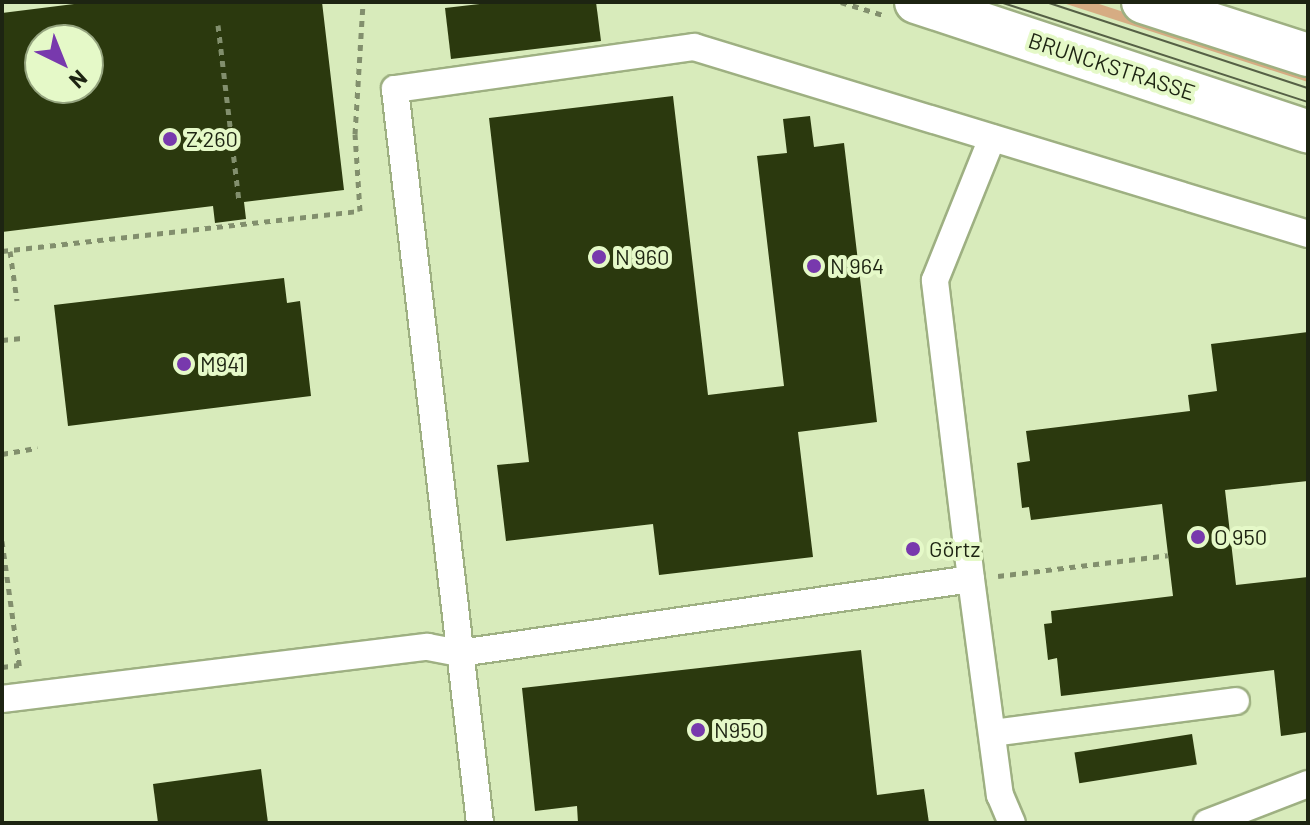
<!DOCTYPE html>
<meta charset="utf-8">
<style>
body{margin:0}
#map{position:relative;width:1310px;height:825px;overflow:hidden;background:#d8ebbb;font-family:Barlow,sans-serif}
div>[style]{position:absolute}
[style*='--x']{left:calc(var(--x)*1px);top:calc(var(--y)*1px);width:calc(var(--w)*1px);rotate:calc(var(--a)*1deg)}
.green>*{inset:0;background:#d6ac83}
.building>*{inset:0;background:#2b390e;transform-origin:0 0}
.path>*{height:5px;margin-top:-2.5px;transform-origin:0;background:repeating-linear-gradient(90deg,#828f6d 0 6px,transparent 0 12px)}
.roads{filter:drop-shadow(2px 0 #9eb082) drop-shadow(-2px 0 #9eb082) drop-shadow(0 2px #9eb082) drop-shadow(0 -2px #9eb082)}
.street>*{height:26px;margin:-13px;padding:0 13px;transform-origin:13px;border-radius:13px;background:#fff}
.primary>*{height:42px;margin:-21px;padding:0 21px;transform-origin:21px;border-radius:21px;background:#fff}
.tram>*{height:2px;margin:-1px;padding:0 1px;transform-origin:1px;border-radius:1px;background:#556045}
.dots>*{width:22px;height:22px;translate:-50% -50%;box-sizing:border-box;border:4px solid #e5f9c8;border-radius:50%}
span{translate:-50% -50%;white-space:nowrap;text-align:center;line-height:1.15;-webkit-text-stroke:8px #e5f9c8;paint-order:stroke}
.street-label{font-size:22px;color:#1d2412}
.poi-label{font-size:22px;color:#1d2412}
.left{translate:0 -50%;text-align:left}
.frame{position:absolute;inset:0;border:4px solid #1d2412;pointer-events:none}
.north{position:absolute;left:24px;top:24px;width:80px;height:80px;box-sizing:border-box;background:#e5f9c8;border:2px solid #95a47f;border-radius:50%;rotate:137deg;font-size:22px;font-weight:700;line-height:32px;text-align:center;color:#1d2412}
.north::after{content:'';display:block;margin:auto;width:28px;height:36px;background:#7839ad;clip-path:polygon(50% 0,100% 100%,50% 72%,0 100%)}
</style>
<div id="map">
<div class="green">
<i style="clip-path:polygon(1060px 2px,1093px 2px,1308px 72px,1308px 82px)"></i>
</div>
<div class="building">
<i style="clip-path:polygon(evenodd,90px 2px,322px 2px,344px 190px,244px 202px,246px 219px,215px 223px,213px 206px,2px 232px,2px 13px,90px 2px,40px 40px,88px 40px,88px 88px,40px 88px,40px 40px)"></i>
<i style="clip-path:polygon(497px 2px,596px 2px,601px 41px,451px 59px,445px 8px)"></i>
<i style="clip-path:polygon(673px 96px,708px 395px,784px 386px,757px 156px,787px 153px,783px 119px,810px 116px,814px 147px,844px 143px,877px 422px,798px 432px,813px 557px,659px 575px,653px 524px,506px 541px,497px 465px,529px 462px,489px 118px)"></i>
<i style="clip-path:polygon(284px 278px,287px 303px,300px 301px,311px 396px,68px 426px,54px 305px)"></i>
<i style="clip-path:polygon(1308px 332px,1308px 481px,1225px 490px,1236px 585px,1308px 577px,1308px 732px,1281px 736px,1274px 670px,1061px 696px,1057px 658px,1048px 660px,1044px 624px,1052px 623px,1051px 611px,1173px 596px,1162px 504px,1031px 520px,1029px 507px,1022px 508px,1017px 463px,1030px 461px,1026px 431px,1190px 411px,1188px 395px,1217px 391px,1211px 344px)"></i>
<i style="clip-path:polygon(861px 650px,877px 795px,924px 789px,929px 823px,578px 823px,577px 806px,535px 811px,522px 688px)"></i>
<i style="left:1192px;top:734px;width:31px;height:119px;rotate:81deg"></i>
<i style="clip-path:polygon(261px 769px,268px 823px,158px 823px,153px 784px)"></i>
</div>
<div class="path">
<i style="--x:841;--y:2;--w:47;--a:17.3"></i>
<i style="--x:218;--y:25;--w:178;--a:83.2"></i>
<i style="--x:2;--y:251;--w:360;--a:-6.4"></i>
<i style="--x:360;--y:211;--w:77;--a:-93.7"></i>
<i style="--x:355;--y:134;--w:132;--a:-86.5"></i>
<i style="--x:10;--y:251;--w:50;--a:82"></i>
<i style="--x:2;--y:340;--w:20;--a:-6"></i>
<i style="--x:2;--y:454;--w:36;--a:-10"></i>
<i style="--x:2;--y:541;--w:131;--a:82.1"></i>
<i style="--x:998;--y:576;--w:171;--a:-7"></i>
<i style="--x:2;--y:667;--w:17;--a:-7"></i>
</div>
<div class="roads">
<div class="street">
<i style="--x:971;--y:579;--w:218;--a:82.4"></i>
<i style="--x:1000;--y:795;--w:30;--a:67"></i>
<i style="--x:2;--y:699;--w:429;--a:-7"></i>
<i style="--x:428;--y:647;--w:33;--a:11"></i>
<i style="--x:460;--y:653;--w:516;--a:-8.24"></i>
<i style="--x:971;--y:579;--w:301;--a:-96.9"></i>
<i style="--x:935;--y:280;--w:153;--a:-68.1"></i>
<i style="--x:993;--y:733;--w:245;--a:-7.5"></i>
<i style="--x:480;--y:823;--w:739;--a:-96.61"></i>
<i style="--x:395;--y:89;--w:302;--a:-8"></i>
<i style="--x:694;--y:47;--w:642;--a:16.94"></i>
<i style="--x:1207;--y:823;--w:108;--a:-21.1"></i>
</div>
<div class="primary">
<i style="--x:916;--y:2;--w:413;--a:18.3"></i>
<i style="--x:1143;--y:2;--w:173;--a:17.8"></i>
</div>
</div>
<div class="tram">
<i style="--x:1000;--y:2;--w:324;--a:18"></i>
<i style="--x:1046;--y:2;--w:276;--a:18.2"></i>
</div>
<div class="dots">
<i style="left:170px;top:139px;background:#7839ad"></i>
<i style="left:599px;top:257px;background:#7839ad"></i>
<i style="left:814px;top:266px;background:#7839ad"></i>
<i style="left:184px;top:364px;background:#7839ad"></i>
<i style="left:1198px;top:537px;background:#7839ad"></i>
<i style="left:913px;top:549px;background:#7839ad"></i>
<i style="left:698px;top:730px;background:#7839ad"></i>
</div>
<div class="street-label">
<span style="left:1112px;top:66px;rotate:18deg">BRUNCKSTRASSE</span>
</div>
<div class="poi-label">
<span class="left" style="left:186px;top:139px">Z 260</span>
<span class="left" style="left:615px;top:257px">N 960</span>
<span class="left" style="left:830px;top:266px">N 964</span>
<span class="left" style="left:200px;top:364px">M941</span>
<span class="left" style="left:1214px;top:537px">O 950</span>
<span class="left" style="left:929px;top:549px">Görtz</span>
<span class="left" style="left:714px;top:730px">N950</span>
</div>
<div class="frame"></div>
<div class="north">N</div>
</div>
